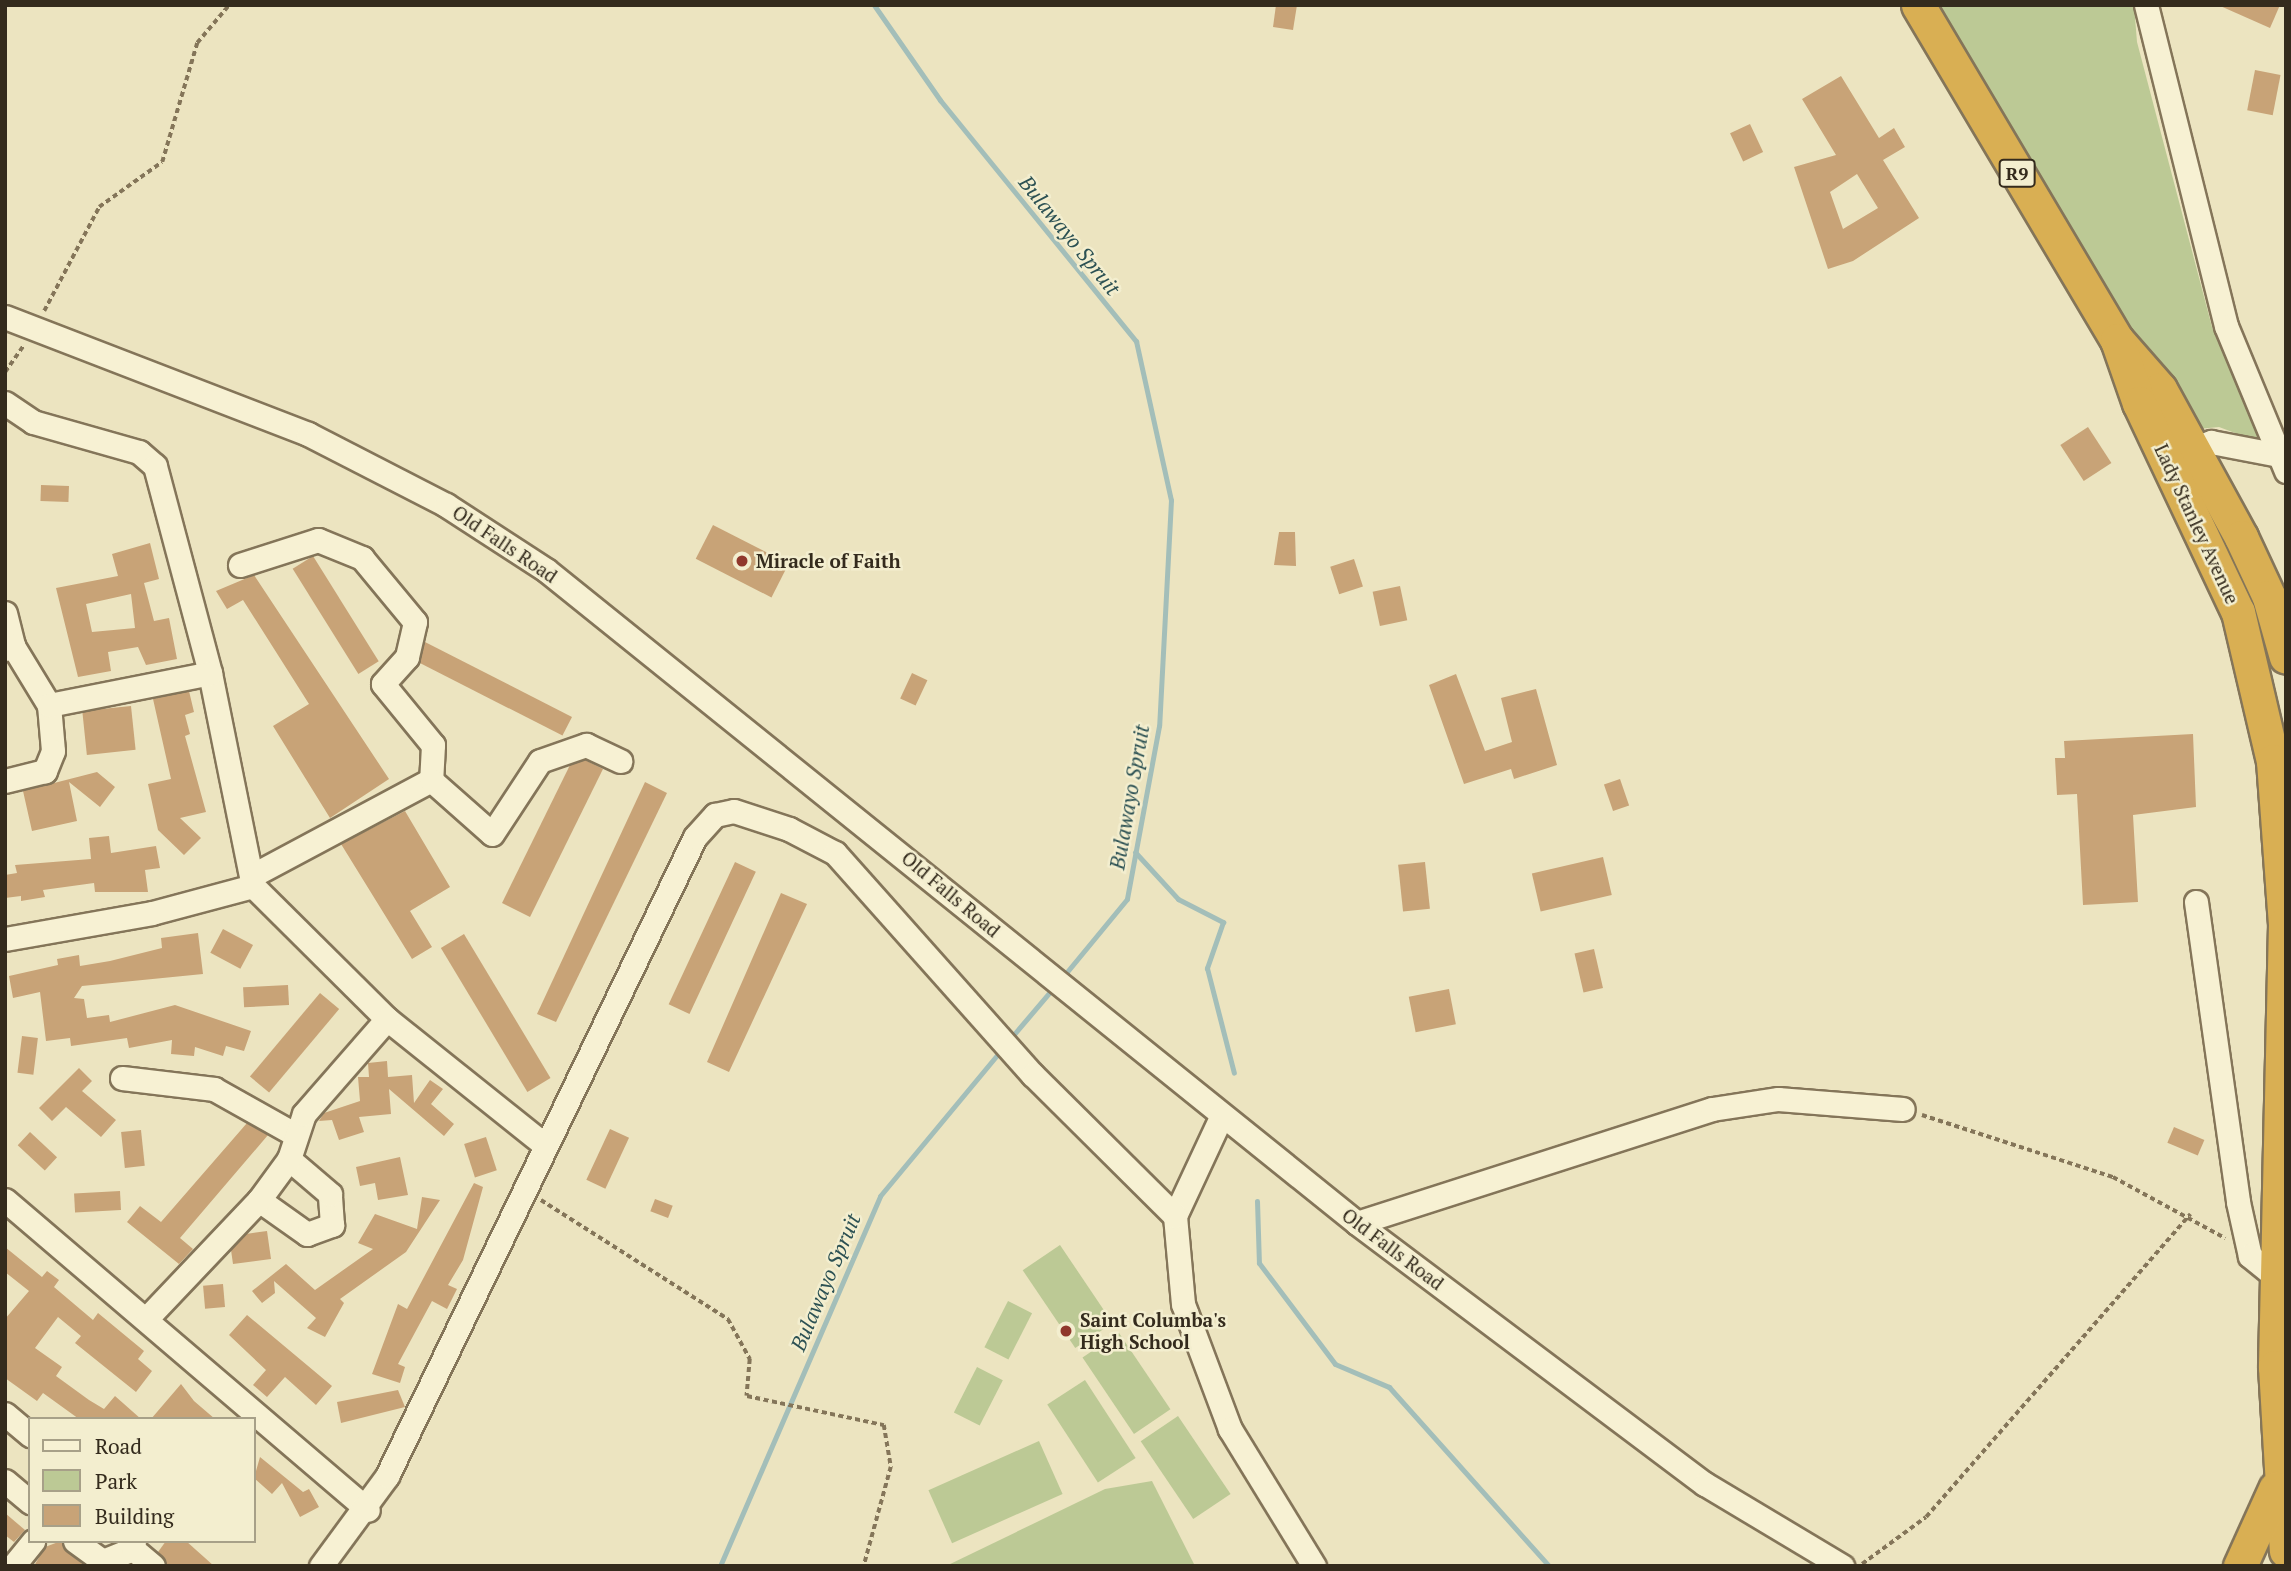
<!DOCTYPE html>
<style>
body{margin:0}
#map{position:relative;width:2291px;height:1571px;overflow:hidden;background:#ece4c0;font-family:"PT Serif",serif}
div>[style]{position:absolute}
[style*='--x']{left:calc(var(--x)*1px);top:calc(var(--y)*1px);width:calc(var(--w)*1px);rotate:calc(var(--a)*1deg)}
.green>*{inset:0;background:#bcc995;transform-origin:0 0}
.stream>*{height:5px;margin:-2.5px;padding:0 2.5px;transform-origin:2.5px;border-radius:2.5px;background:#a3beb9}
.building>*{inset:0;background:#c8a377;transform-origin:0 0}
.path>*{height:3.5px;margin-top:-1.75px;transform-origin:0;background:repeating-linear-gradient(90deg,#847559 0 5px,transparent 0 8.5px)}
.roads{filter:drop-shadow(2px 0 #847559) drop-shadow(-2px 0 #847559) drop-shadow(0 2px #847559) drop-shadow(0 -2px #847559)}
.minor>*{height:23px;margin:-11.5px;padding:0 11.5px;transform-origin:11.5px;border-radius:11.5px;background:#f7f1d3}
.highway>*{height:33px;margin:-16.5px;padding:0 16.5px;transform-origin:16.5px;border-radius:16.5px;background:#d9af53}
.dots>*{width:19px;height:19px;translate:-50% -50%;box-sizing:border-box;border:4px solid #f3eecf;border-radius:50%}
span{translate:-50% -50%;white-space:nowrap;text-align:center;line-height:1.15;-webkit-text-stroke:5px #f3eecf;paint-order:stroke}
.shield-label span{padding:2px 5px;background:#f3eecf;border:2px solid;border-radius:5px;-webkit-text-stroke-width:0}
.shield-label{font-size:18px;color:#342b1d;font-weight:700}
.street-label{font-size:19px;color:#342b1d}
.poi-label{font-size:19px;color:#342b1d;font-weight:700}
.left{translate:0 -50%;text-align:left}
.water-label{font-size:21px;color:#2c5153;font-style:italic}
.frame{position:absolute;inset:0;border:7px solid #342b1d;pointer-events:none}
.legend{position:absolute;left:28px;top:1417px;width:228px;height:126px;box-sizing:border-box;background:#f3eecf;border:2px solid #a7a088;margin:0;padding:9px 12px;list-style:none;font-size:21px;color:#342b1d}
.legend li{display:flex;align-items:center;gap:14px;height:35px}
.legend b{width:35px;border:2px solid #a7a088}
</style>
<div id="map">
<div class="green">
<i style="clip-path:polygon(1935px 5px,2134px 5px,2137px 42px,2212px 327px,2262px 443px,2219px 427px,2198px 429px,2122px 326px)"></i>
<i style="left:1060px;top:1245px;width:94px;height:45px;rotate:56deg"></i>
<i style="left:1008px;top:1301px;width:27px;height:52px;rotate:27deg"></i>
<i style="left:1119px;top:1333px;width:92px;height:44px;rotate:56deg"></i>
<i style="left:977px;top:1367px;width:29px;height:51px;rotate:27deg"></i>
<i style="left:1085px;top:1380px;width:93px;height:45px;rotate:57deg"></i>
<i style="left:1178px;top:1416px;width:94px;height:45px;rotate:56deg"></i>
<i style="left:1039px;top:1441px;width:58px;height:121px;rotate:66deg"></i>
<i style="clip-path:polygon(1152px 1481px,1195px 1566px,946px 1566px,1105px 1489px)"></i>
</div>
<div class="stream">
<i style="--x:874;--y:5;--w:116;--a:55.2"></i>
<i style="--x:940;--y:100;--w:311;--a:50.9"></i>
<i style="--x:1136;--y:341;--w:163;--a:77.6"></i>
<i style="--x:1171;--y:500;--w:226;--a:93"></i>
<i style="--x:1159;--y:726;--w:176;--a:100.5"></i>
<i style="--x:1127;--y:899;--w:104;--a:129.5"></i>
<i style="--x:1135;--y:852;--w:64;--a:47.5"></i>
<i style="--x:1178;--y:899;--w:51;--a:27.1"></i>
<i style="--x:1223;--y:922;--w:49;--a:109.2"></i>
<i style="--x:1207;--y:968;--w:108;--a:75.6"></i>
<i style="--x:1009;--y:1040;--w:71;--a:-49.6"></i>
<i style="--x:1257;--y:1201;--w:62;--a:88.2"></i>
<i style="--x:1259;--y:1263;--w:126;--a:53"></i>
<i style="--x:1335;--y:1364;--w:59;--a:23.1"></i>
<i style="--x:1389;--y:1387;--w:240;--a:48.2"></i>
<i style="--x:720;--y:1566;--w:403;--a:-66.6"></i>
<i style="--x:880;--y:1196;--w:192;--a:-50.3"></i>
</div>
<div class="building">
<i style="clip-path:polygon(1276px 5px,1297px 5px,1293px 30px,1273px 27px)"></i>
<i style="clip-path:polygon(2218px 5px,2280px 5px,2270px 28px)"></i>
<i style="left:2255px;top:70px;width:26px;height:41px;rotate:11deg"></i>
<i style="clip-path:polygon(evenodd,1841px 76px,1879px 138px,1894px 128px,1905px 147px,1883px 160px,1919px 218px,1853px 261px,1828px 269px,1794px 167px,1836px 155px,1802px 99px,1841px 76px,1857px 174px,1878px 208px,1843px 229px,1830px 192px,1857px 174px)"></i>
<i style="left:1750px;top:124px;width:31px;height:22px;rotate:65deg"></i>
<i style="left:2088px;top:427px;width:43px;height:33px;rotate:57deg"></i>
<i style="left:41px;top:485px;width:28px;height:16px;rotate:2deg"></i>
<i style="left:713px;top:525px;width:85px;height:38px;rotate:27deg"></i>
<i style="clip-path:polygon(1279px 532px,1295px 532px,1296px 566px,1274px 565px)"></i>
<i style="clip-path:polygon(evenodd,150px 543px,159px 579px,144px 583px,154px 621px,169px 618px,177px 659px,146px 665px,138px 647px,108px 652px,111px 671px,78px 677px,56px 588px,118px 576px,112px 554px,150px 543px,131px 594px,135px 628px,92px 632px,86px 604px,131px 594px)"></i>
<i style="left:313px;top:556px;width:124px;height:24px;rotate:58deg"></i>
<i style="left:1354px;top:559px;width:29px;height:25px;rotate:72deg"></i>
<i style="clip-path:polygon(254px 575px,389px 779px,330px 818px,273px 726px,309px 704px,243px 600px,227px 609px,216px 591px)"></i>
<i style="left:1400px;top:586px;width:35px;height:28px;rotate:78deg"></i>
<i style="left:425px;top:642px;width:165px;height:21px;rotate:27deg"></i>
<i style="left:912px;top:673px;width:17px;height:28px;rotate:25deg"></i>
<i style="clip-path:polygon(1456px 674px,1485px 751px,1512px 742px,1501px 698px,1536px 689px,1557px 765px,1514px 779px,1511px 769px,1464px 784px,1429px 685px)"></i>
<i style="clip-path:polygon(189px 691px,194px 712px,185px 715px,190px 734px,185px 736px,206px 812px,180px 818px,201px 838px,184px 855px,158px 830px,148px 784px,171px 779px,153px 699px)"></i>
<i style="left:131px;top:706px;width:44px;height:49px;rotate:84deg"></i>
<i style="clip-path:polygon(2193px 734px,2196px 807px,2133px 815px,2138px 902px,2083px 905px,2077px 794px,2057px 795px,2055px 758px,2065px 758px,2064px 741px)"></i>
<i style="clip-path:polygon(585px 760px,603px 769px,530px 917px,502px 903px,570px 765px)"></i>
<i style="clip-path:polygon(97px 772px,115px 787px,100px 807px,69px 782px,77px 821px,32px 831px,23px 791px)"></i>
<i style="left:1620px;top:779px;width:28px;height:17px;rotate:71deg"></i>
<i style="clip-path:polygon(645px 782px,667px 793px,556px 1022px,537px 1014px)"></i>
<i style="clip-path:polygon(405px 811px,450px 887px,410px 911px,432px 947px,412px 959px,341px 844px)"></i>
<i style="clip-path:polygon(109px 836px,111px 853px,156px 846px,160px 868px,145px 870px,148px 892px,95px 892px,94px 883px,43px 890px,45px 897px,21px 901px,21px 896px,5px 898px,5px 875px,17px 873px,15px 865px,91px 859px,89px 838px)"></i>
<i style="left:1603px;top:857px;width:39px;height:73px;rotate:77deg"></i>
<i style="left:735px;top:862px;width:23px;height:157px;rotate:25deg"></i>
<i style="left:1425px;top:862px;width:47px;height:27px;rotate:84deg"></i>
<i style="clip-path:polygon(781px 893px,807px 904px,729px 1072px,707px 1062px)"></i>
<i style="left:223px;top:929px;width:34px;height:27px;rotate:28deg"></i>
<i style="clip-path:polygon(198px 933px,203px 974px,82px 986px,74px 998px,84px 999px,87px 1018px,109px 1015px,110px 1022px,175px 1005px,251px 1031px,244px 1051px,226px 1046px,223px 1056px,195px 1047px,194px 1056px,171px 1054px,172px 1040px,129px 1048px,127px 1038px,71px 1046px,70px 1038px,46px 1041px,40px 992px,13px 998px,9px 976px,58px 965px,57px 959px,79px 955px,80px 966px,110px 961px,162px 948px,161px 938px)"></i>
<i style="left:464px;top:934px;width:168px;height:27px;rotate:59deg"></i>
<i style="left:1594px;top:949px;width:40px;height:20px;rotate:77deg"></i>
<i style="left:288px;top:985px;width:20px;height:45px;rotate:87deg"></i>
<i style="left:1449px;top:989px;width:36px;height:41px;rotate:79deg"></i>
<i style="left:320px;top:993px;width:25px;height:109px;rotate:40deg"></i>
<i style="left:22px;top:1036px;width:16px;height:37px;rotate:7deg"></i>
<i style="clip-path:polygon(387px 1061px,388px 1077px,412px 1075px,414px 1103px,430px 1080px,443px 1089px,431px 1104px,454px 1124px,444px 1136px,389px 1089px,391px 1114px,359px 1117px,364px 1132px,339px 1140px,332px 1120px,319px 1121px,324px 1113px,360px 1101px,358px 1077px,369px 1077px,368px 1063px)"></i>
<i style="clip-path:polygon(79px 1068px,92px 1081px,82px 1091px,116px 1120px,101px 1137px,66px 1107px,52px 1121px,39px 1108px)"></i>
<i style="clip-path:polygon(247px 1123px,268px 1135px,180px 1238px,193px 1249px,179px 1264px,127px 1222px,140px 1206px,161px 1222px)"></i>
<i style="left:2174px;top:1127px;width:33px;height:17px;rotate:23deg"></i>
<i style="left:610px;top:1129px;width:21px;height:56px;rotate:25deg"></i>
<i style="left:141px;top:1130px;width:36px;height:20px;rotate:84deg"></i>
<i style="left:30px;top:1132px;width:37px;height:18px;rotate:43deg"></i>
<i style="left:486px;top:1137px;width:35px;height:23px;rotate:72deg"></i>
<i style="clip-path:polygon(400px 1157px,408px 1195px,378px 1200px,375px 1183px,360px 1186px,356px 1167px)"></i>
<i style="clip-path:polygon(474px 1183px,483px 1187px,463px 1260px,448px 1285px,457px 1289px,447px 1309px,432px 1301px,398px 1364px,405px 1367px,400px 1383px,372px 1374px,398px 1304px,407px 1309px)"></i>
<i style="left:120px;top:1191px;width:19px;height:46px;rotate:87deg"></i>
<i style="clip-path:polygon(422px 1197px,440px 1200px,406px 1252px,340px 1299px,344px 1303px,325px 1337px,307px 1328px,316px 1318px,274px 1281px,275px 1293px,262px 1303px,252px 1291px,286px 1264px,315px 1290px,373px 1249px,358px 1243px,375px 1214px,417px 1229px)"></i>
<i style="left:655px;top:1199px;width:19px;height:13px;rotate:21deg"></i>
<i style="clip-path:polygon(267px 1231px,271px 1259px,233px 1264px,231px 1250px,246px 1234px)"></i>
<i style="clip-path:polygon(5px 1247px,42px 1277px,47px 1271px,59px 1280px,54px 1287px,93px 1320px,98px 1313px,144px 1351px,138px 1359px,152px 1371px,136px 1392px,75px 1343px,81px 1336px,58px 1317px,35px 1348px,62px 1367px,56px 1376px,89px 1400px,104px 1409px,115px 1396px,141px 1419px,79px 1419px,43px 1393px,37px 1401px,5px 1378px,5px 1319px,29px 1291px,5px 1272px)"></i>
<i style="left:223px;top:1284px;width:23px;height:20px;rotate:85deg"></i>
<i style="clip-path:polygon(247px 1315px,332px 1386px,316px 1405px,285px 1377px,267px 1397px,253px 1385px,266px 1370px,229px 1335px)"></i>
<i style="clip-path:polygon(181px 1384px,194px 1401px,215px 1419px,151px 1419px)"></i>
<i style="clip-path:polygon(398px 1390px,405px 1407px,341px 1423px,337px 1402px)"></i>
<i style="clip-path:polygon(260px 1457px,303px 1492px,309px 1489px,319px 1507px,300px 1517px,282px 1483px,272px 1494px,254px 1478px)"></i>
<i style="clip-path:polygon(5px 1513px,25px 1530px,14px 1542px,5px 1535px)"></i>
<i style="clip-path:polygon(61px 1541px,84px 1566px,34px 1566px,45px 1547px)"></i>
<i style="clip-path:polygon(166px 1541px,186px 1541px,214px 1566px,167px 1566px,158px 1552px)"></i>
</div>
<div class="path">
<i style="--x:44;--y:311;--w:118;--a:-62.1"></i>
<i style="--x:99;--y:207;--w:77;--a:-35.5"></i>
<i style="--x:162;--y:162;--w:124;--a:-73.6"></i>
<i style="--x:197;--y:43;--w:50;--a:-49.9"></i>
<i style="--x:5;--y:372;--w:33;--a:-55"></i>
<i style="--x:1922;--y:1115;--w:201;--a:18"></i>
<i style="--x:2113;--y:1177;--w:128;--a:28.6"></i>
<i style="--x:541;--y:1200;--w:222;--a:32.5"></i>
<i style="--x:728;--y:1319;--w:46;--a:61.2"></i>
<i style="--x:750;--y:1359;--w:37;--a:95"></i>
<i style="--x:747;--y:1396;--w:140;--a:12"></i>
<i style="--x:884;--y:1425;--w:43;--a:80.5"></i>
<i style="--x:891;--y:1467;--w:103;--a:105.3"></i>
<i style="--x:1862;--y:1564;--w:79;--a:-36.3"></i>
<i style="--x:1926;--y:1517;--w:402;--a:-48.9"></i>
</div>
<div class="roads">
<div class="minor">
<i style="--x:2146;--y:5;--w:331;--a:76"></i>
<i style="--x:2226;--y:326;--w:157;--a:67.5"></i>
<i style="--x:5;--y:317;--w:325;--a:21.1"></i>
<i style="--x:308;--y:434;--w:155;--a:27.2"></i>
<i style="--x:446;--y:505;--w:119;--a:33"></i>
<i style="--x:546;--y:570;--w:1041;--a:38.84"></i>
<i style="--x:1357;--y:1223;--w:435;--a:36.9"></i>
<i style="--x:1705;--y:1484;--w:160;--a:30.9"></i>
<i style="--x:5;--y:403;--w:34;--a:34"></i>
<i style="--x:33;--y:422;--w:110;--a:15.8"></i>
<i style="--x:139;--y:452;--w:21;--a:41"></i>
<i style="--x:155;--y:466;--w:214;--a:75.1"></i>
<i style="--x:210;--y:673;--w:217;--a:78.6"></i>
<i style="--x:253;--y:886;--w:189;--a:44.8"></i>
<i style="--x:387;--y:1019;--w:202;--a:38.6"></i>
<i style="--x:2182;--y:453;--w:31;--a:-21"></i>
<i style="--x:2211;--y:442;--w:69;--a:10.8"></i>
<i style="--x:240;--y:565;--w:82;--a:-17.8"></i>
<i style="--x:318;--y:540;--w:48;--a:22.2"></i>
<i style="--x:362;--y:558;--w:83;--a:50.4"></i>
<i style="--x:415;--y:622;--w:36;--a:103"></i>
<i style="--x:407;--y:657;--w:36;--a:132"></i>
<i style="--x:383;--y:684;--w:79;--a:50.7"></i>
<i style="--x:433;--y:745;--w:35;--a:93"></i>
<i style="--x:431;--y:780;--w:204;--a:151.9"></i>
<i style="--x:5;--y:613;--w:34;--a:76"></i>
<i style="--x:5;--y:649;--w:9;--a:-21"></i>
<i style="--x:13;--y:646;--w:69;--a:58.6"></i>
<i style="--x:49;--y:705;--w:46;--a:85"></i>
<i style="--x:53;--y:751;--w:22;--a:112"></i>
<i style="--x:45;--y:771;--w:41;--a:166"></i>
<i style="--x:49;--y:705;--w:164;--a:-11.2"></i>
<i style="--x:431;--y:780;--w:81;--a:41.5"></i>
<i style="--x:492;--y:834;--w:87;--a:-56.7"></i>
<i style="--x:540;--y:761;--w:49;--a:-19.2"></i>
<i style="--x:586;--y:745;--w:38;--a:25"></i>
<i style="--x:2196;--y:902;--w:303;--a:82"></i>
<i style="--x:2238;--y:1202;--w:55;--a:77.5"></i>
<i style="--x:2250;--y:1256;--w:35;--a:39"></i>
<i style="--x:5;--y:939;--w:149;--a:-10"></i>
<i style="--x:152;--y:913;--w:105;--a:-15"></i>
<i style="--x:122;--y:1078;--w:93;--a:6.8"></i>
<i style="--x:214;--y:1089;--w:94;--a:29.3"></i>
<i style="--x:1222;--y:1115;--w:111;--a:115"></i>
<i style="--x:1175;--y:1216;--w:88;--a:84.8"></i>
<i style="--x:1183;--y:1304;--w:134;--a:69.4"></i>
<i style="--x:1230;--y:1429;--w:161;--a:58.5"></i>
<i style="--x:5;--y:1200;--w:477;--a:40.5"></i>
<i style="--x:259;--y:1200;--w:59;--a:35.3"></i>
<i style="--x:307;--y:1234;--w:27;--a:-20"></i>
<i style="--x:332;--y:1225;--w:31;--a:-94"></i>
<i style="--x:330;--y:1194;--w:54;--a:-139.5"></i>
<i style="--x:1357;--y:1223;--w:373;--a:-17.8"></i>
<i style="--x:1712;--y:1109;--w:67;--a:-8.6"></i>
<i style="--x:1778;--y:1099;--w:125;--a:4.6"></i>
<i style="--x:147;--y:1318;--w:163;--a:-46.5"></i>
<i style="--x:259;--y:1200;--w:51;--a:-53.8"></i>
<i style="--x:289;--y:1159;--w:47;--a:-71.6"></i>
<i style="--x:304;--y:1114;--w:126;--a:-48.9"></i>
<i style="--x:5;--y:1414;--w:33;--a:40"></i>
<i style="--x:5;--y:1481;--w:33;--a:40"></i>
<i style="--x:75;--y:1541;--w:34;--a:36"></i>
<i style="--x:103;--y:1561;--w:32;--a:-22"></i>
<i style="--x:133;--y:1549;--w:8;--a:-83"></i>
<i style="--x:133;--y:1549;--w:26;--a:40"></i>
<i style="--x:13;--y:1566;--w:32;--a:-51"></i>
<i style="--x:321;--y:1566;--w:112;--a:-53.7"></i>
<i style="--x:387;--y:1476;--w:709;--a:-64.27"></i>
<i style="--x:695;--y:837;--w:30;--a:-48"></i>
<i style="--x:715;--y:815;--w:19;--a:-12"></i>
<i style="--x:734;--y:811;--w:58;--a:18.1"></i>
<i style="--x:789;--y:829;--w:52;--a:27.6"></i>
<i style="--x:835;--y:853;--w:297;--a:48.3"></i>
<i style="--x:1033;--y:1075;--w:200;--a:44.8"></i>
</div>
<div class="highway">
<i style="--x:1918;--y:5;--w:390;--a:59.3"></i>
<i style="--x:2117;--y:340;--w:65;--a:48.7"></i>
<i style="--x:2160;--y:389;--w:169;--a:61.3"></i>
<i style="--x:2241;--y:537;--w:66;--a:65"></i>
<i style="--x:2269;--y:597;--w:62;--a:74.2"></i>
<i style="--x:2117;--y:340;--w:67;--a:70.8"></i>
<i style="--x:2139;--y:403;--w:231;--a:64.7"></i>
<i style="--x:2238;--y:612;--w:153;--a:76.8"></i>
<i style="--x:2273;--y:761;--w:163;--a:85.8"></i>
<i style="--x:2285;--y:924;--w:443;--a:91.3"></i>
<i style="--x:2275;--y:1367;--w:184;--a:86.6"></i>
<i style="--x:2240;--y:1566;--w:85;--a:-65.6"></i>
</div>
</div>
<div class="dots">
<i style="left:742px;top:561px;background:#90382c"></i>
<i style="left:1066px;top:1331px;background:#90382c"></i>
</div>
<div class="shield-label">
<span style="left:2017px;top:173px">R9</span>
</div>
<div class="street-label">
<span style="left:2197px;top:524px;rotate:65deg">Lady Stanley Avenue</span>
<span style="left:505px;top:544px;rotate:34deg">Old Falls Road</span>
<span style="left:951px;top:894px;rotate:40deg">Old Falls Road</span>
<span style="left:1393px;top:1249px;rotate:37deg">Old Falls Road</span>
</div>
<div class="poi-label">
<span class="left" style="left:756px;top:561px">Miracle of Faith</span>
<span class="left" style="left:1080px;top:1331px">Saint Columba's<br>High School</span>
</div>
<div class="water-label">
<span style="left:1070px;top:235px;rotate:51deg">Bulawayo Spruit</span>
<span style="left:1129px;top:797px;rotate:-80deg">Bulawayo Spruit</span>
<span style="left:825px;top:1282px;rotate:-67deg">Bulawayo Spruit</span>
</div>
<div class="frame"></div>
<ul class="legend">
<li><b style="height:9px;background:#f7f1d3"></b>Road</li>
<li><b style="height:19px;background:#bcc995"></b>Park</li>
<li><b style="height:19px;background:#c8a377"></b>Building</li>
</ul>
</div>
